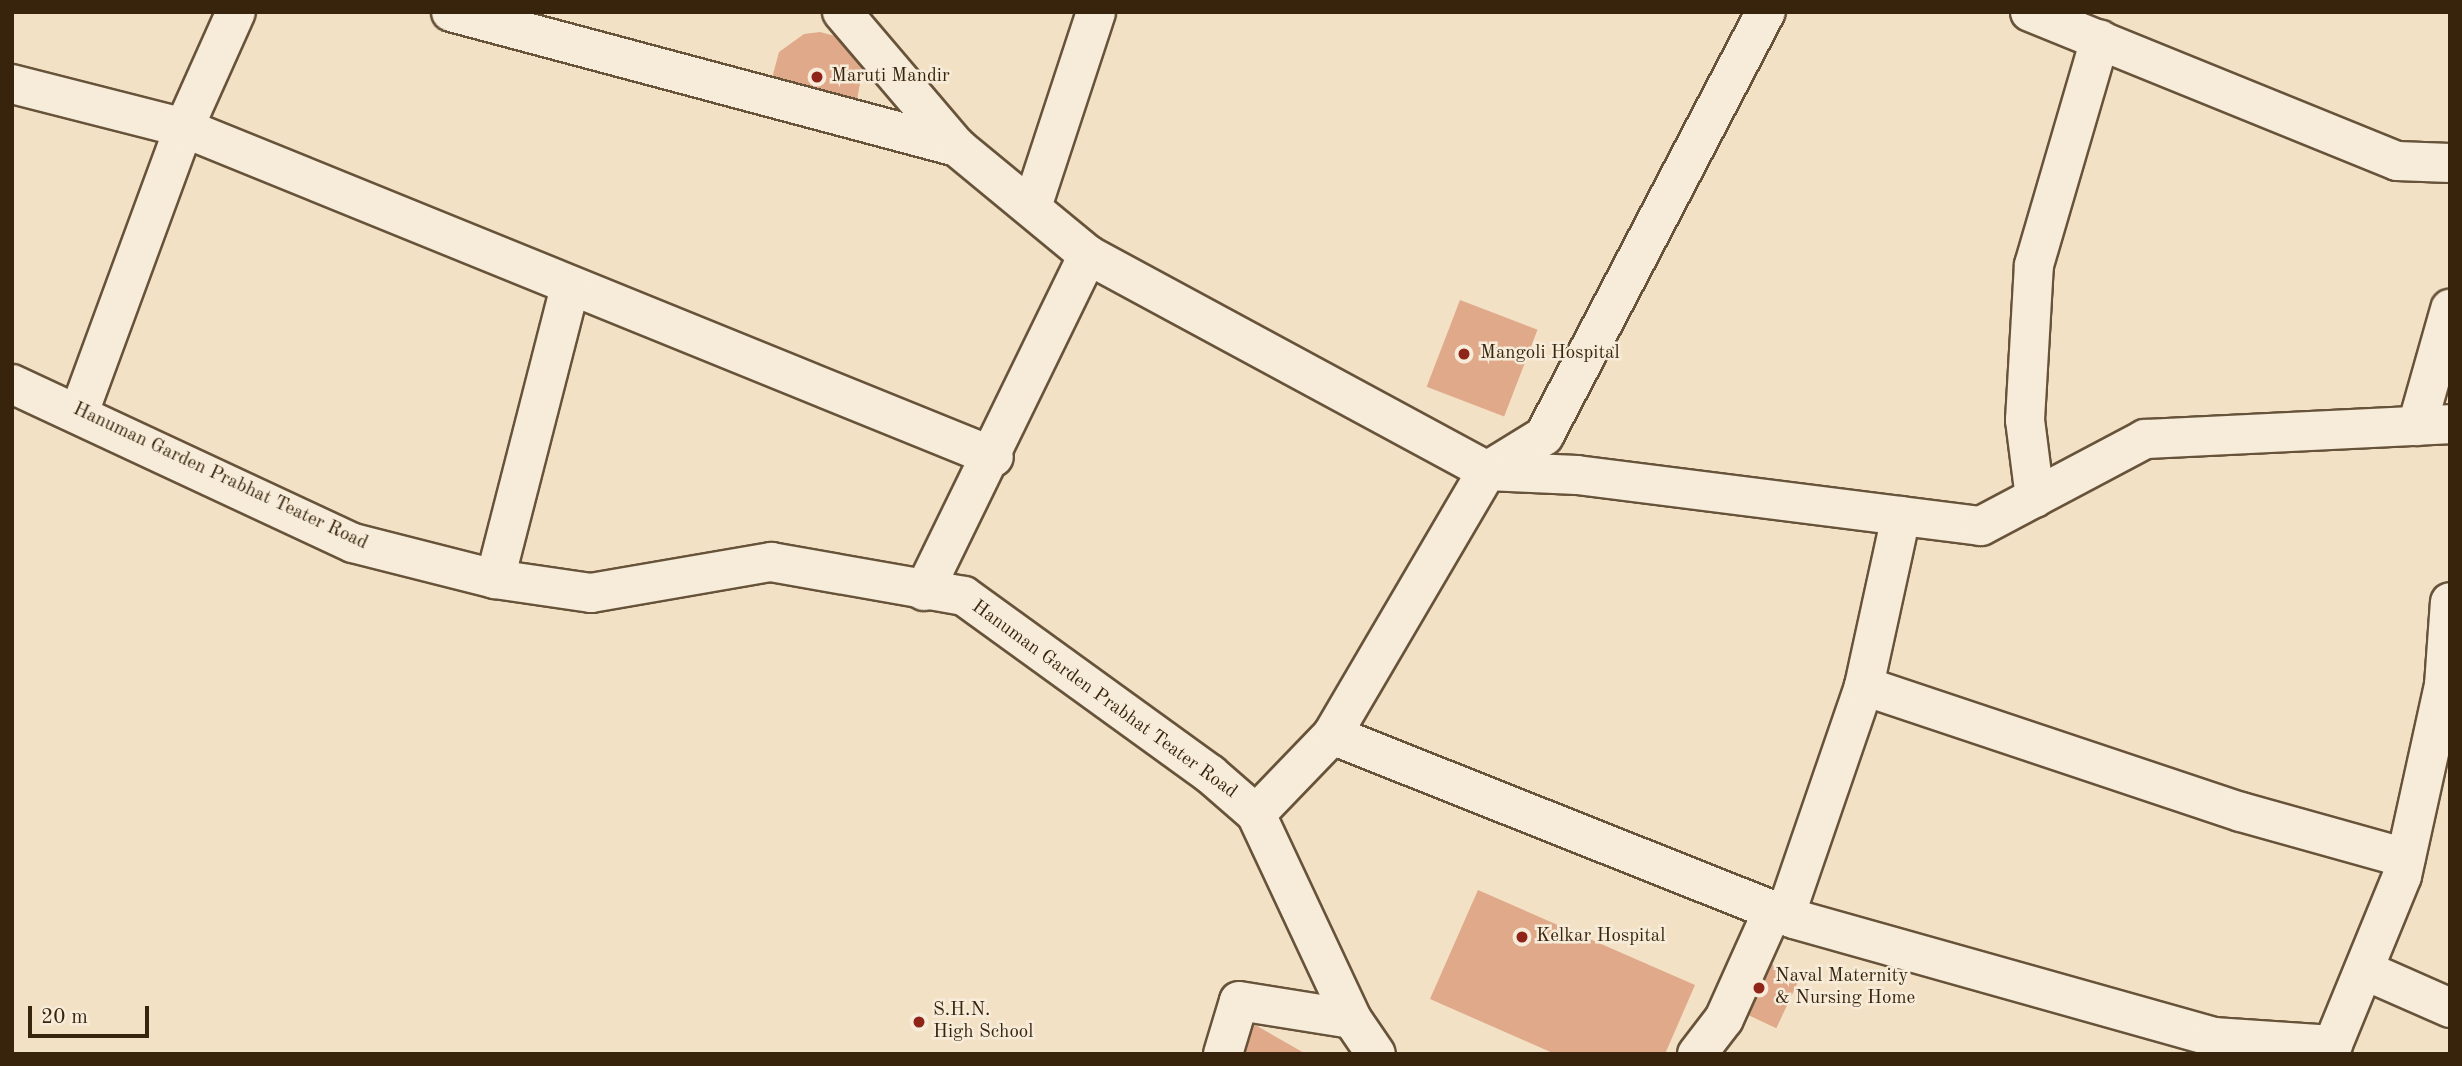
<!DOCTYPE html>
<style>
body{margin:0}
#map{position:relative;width:2462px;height:1066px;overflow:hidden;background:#f3e1c5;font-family:"Old Standard TT",serif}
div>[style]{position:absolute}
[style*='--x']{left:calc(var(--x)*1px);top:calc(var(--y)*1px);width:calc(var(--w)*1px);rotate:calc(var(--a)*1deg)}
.building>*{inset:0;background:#dfa98a;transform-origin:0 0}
.roads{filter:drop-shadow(2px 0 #67533a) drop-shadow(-2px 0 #67533a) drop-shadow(0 2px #67533a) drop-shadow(0 -2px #67533a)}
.street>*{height:38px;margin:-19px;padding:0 19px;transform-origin:19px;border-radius:19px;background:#f7ecd9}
.secondary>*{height:38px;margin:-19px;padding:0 19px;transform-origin:19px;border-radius:19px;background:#f7ecd9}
.dots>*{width:19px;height:19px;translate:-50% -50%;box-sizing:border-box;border:4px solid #f7ecd9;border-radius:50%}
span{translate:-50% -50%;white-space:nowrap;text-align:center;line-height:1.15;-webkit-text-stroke:5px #f7ecd9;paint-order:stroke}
.poi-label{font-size:19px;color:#38240c}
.left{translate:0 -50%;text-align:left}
.street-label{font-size:19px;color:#38240c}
.frame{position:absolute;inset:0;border:14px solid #38240c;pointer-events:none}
.scale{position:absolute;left:28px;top:1006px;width:121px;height:32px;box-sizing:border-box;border:4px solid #38240c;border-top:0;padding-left:9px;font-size:21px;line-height:24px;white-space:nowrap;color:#38240c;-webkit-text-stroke:5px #f7ecd9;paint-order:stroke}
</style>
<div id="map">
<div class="building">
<i style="clip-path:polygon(820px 32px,835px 36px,858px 57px,862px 72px,854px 117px,771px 82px,779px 52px,804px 34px)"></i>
<i style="left:1460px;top:300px;width:83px;height:93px;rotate:21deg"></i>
<i style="clip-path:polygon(1478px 890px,1695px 985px,1665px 1054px,1555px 1054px,1430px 999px)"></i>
<i style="left:1752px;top:955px;width:53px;height:56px;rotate:25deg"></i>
<i style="clip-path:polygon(1243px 1018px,1306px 1054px,1230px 1054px)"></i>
</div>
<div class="roads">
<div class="street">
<i style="--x:451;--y:12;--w:524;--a:14.94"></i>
<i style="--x:2030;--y:12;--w:396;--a:22.1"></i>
<i style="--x:2397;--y:161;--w:53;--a:2.2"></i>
<i style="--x:12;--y:84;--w:178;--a:14.3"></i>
<i style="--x:184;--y:128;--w:874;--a:22.11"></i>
<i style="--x:1032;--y:207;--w:205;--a:-71.8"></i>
<i style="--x:80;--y:410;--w:301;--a:-69.8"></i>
<i style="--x:184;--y:128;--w:127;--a:-65.9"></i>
<i style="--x:2417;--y:426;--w:122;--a:-74.2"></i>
<i style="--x:1487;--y:471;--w:67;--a:-31.6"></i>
<i style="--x:1544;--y:436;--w:479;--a:-62.4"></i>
<i style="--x:2035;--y:498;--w:79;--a:-97.3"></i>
<i style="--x:2025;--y:420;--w:155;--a:-86.7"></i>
<i style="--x:2034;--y:265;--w:235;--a:-73.7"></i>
<i style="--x:495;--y:579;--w:301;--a:-75.6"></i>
<i style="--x:924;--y:591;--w:374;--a:-64"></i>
<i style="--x:1864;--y:686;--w:397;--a:18.5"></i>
<i style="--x:2241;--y:812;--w:171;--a:15.6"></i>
<i style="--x:1332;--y:735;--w:497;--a:21.7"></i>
<i style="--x:1794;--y:919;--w:436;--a:15.7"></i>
<i style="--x:2214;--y:1037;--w:119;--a:3.8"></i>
<i style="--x:1785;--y:916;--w:243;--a:-71"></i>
<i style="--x:1864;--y:686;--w:174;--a:-77.7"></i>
<i style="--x:2364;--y:970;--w:94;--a:23.8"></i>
<i style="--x:1223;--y:1054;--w:55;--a:-73.2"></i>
<i style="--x:1239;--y:1001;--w:114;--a:9.1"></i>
<i style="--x:1697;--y:1054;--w:44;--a:-52.4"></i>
<i style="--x:1724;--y:1019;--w:120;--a:-65.8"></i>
<i style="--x:2329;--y:1054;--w:192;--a:-67.7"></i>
<i style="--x:2402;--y:876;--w:196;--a:-77.6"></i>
<i style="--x:2444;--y:685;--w:83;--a:-85.9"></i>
</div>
<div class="secondary">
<i style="--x:842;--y:12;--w:177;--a:49.6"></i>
<i style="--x:957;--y:147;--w:170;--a:39.5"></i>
<i style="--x:1088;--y:255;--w:454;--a:28.4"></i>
<i style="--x:1487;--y:471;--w:90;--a:2.5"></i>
<i style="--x:1577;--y:475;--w:407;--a:7.2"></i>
<i style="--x:1981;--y:526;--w:186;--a:-27.9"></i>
<i style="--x:2145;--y:439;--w:305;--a:-2.8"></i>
<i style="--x:12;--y:384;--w:376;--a:25"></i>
<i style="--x:353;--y:543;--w:146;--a:14.2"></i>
<i style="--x:495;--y:579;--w:97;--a:8.3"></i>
<i style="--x:591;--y:593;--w:183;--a:-9.8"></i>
<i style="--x:771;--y:562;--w:196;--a:10"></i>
<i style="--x:964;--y:596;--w:304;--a:35.9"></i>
<i style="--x:1210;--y:774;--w:61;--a:41"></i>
<i style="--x:1256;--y:814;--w:226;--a:64.9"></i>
<i style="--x:1352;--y:1019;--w:42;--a:55.6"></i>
<i style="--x:1256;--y:814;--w:110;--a:-46.1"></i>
<i style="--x:1332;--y:735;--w:306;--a:-59.6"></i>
</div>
</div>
<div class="dots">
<i style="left:817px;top:77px;background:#8f2418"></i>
<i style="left:1464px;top:354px;background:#8f2418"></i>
<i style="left:1522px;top:937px;background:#8f2418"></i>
<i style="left:1759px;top:988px;background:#8f2418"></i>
<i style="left:919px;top:1022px;background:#8f2418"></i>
</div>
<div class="poi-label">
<span class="left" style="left:831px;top:77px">Maruti Mandir</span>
<span class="left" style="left:1480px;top:354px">Mangoli Hospital</span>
<span class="left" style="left:1536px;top:937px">Kelkar Hospital</span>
<span class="left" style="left:1775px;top:988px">Naval Maternity<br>&amp; Nursing Home</span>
<span class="left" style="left:933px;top:1022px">S.H.N.<br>High School</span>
</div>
<div class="street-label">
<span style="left:220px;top:477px;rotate:25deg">Hanuman Garden Prabhat Teater Road</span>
<span style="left:1104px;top:700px;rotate:36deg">Hanuman Garden Prabhat Teater Road</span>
</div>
<div class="frame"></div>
<div class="scale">20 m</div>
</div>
